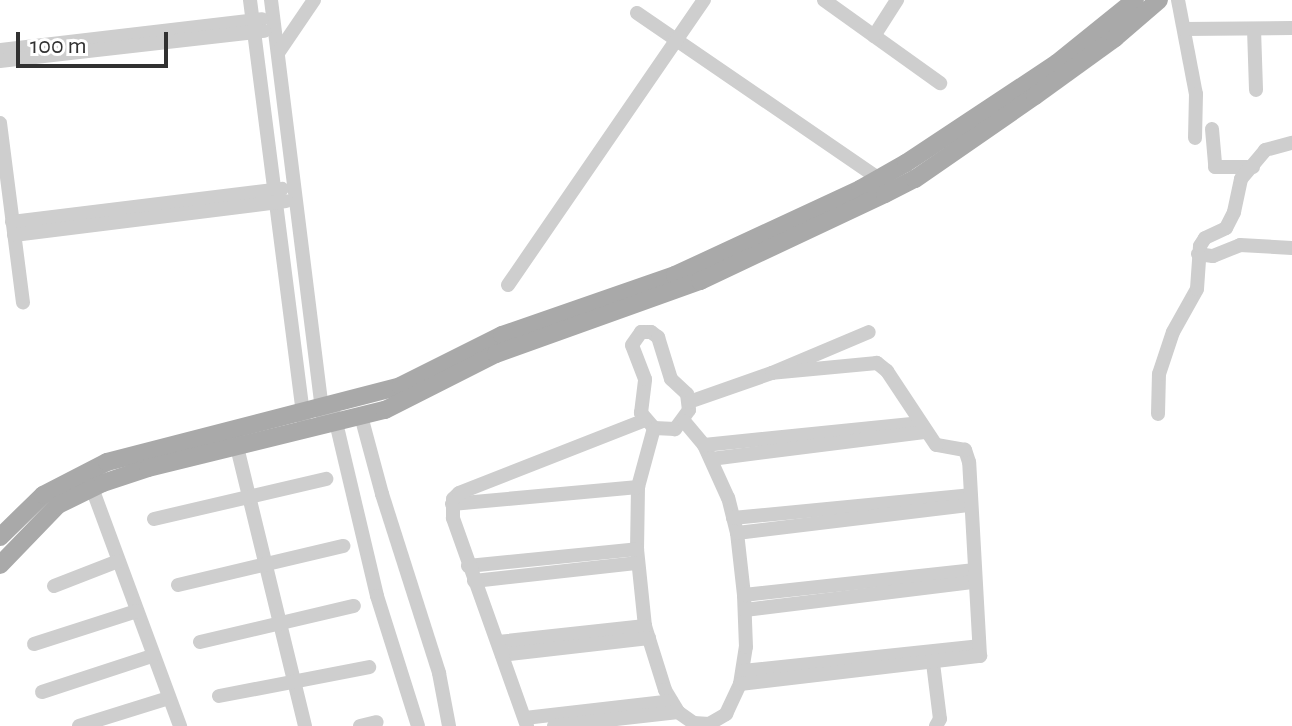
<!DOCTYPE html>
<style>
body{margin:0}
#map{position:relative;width:1292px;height:726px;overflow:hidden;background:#fff;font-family:"Alegreya Sans",sans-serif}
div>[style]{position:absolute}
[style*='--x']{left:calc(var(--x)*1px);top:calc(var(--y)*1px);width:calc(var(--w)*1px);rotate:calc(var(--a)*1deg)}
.minor>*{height:14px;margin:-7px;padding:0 7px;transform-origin:7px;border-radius:7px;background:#cecece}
.major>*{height:18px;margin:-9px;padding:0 9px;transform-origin:9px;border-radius:9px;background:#a9a9a9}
span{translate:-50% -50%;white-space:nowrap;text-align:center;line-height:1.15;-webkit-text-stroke:8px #fff;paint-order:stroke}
.scale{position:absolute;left:16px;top:32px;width:152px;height:36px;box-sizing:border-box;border:4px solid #313131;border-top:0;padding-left:10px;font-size:24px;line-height:28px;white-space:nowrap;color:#313131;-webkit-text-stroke:6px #fff;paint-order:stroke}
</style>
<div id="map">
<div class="minor">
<i style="--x:250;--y:0;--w:425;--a:82.7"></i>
<i style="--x:271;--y:0;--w:419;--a:82.9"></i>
<i style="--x:824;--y:0;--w:143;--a:35.6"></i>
<i style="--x:1178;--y:0;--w:96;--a:79.2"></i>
<i style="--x:1196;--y:94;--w:44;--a:91.3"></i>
<i style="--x:637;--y:13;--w:292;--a:34.4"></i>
<i style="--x:878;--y:178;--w:7;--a:63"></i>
<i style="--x:1184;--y:29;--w:108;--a:-0.5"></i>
<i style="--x:1254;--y:29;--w:61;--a:88.1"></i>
<i style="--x:874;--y:36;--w:43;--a:-57.4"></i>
<i style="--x:0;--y:50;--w:264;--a:-6.7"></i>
<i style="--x:278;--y:53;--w:64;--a:-55.8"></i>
<i style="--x:0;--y:61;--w:266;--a:-6.5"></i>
<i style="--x:0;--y:123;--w:181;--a:82.7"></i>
<i style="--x:1212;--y:129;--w:38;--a:85"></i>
<i style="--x:1215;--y:167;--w:38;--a:0"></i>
<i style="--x:12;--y:222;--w:272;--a:-7"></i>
<i style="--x:14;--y:235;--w:274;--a:-7.1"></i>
<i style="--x:1198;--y:254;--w:15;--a:8"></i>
<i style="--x:1213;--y:256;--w:29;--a:-22"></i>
<i style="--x:1240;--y:245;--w:52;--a:3.3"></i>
<i style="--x:508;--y:285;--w:346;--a:-55.5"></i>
<i style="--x:641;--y:332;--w:10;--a:0"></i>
<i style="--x:651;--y:332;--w:9;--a:36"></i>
<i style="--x:658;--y:337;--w:44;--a:72.8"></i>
<i style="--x:671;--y:379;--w:22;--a:43"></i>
<i style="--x:687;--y:394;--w:16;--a:83"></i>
<i style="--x:689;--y:410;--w:24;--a:126"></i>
<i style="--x:675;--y:429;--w:21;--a:-177"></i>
<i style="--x:654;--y:428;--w:20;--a:-131"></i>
<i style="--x:641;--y:413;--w:34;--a:-83"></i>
<i style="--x:645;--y:379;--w:36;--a:-111"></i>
<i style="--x:632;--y:345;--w:16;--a:-55"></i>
<i style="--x:689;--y:402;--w:88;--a:-19.3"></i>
<i style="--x:772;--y:373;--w:105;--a:-22.9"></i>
<i style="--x:334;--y:414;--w:187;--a:76.7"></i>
<i style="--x:377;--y:596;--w:136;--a:72.5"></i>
<i style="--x:1158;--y:414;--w:40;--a:-88.6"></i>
<i style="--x:1159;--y:374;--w:44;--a:-71.6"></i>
<i style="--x:1173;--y:332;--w:49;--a:-60.8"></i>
<i style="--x:1197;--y:289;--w:43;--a:-86"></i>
<i style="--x:1200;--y:246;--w:9;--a:-58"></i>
<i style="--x:1205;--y:238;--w:23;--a:-25"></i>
<i style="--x:1226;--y:228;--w:18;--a:-63"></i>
<i style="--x:1234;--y:212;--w:34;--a:-78"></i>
<i style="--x:1241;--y:179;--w:38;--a:-50"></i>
<i style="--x:1265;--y:150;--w:28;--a:-15"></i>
<i style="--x:361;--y:416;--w:81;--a:74.9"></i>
<i style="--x:382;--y:494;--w:188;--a:72.3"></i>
<i style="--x:439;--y:673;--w:54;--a:79.3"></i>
<i style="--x:654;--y:428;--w:61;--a:105.2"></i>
<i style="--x:638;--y:487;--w:62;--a:90.9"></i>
<i style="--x:637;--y:549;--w:77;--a:84.1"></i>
<i style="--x:645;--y:626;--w:67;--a:72.6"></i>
<i style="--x:665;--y:690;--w:26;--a:59"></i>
<i style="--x:678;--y:712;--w:19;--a:35"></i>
<i style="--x:694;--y:723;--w:15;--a:4"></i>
<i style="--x:709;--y:724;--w:20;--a:-30"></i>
<i style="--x:726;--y:714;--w:33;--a:-65"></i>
<i style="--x:740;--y:684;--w:37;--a:-81"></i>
<i style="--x:746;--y:647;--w:52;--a:-92.2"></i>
<i style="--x:744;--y:595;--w:62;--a:-96.4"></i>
<i style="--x:737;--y:533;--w:36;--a:-104"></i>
<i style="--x:728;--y:498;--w:58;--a:-114.4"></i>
<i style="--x:704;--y:445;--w:31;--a:-130"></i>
<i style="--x:704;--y:445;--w:216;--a:-5.8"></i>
<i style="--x:237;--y:447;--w:287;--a:76.3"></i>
<i style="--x:711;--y:459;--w:217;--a:-7.2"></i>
<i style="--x:92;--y:488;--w:254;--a:69.7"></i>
<i style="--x:452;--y:504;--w:187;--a:-5.2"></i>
<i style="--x:733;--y:518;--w:238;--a:-5.5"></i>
<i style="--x:154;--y:519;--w:177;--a:-13.1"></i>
<i style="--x:737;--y:533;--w:235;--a:-6.9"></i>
<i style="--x:468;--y:566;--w:170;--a:-5.7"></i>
<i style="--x:474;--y:581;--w:165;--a:-6.3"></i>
<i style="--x:178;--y:585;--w:170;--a:-13.3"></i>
<i style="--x:54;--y:586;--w:69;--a:-21.3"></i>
<i style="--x:744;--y:595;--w:230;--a:-6.2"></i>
<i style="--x:745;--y:610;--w:231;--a:-7"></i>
<i style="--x:200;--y:642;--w:158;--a:-13.2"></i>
<i style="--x:498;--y:642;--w:148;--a:-6.2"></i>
<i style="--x:34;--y:644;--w:108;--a:-17.8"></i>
<i style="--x:502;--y:655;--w:148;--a:-6.6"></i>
<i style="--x:932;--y:655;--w:64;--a:82.9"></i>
<i style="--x:940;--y:719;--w:8;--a:120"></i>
<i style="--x:743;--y:671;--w:237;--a:-6"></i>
<i style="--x:740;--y:684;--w:242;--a:-6.7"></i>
<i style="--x:980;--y:656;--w:194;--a:-93.2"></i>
<i style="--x:969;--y:462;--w:13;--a:-108"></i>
<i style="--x:965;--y:450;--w:29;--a:-170"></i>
<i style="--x:936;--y:445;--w:89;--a:-123.5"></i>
<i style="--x:887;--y:371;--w:13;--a:-141"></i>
<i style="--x:877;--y:363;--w:105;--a:174.6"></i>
<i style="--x:42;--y:692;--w:116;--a:-18.1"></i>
<i style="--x:219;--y:696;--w:153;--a:-10.9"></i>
<i style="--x:525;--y:718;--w:147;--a:-6.6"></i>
<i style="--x:79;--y:726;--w:94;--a:-17.3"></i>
<i style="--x:360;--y:726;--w:17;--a:-13"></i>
<i style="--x:527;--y:726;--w:221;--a:-109.6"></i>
<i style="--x:453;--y:518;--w:19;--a:-90"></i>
<i style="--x:453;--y:499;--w:8;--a:-45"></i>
<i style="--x:459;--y:493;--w:200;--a:-21.4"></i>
<i style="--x:554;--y:726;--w:125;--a:-6.4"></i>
</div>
<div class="major">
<i style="--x:0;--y:537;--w:60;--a:-44.3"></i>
<i style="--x:43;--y:495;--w:72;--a:-27.3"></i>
<i style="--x:107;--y:462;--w:303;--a:-14.5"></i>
<i style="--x:400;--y:386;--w:114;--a:-26.6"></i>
<i style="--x:502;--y:335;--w:183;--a:-19.1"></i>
<i style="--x:675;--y:275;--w:204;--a:-24.9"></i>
<i style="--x:860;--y:189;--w:53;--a:-29.5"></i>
<i style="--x:906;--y:163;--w:181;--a:-33.5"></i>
<i style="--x:1057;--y:63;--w:100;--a:-38.9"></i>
<i style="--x:0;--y:565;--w:83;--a:-46"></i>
<i style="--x:58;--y:505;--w:50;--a:-26.1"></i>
<i style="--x:103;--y:483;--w:47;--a:-18.4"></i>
<i style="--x:148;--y:468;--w:244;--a:-13.8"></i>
<i style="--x:385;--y:410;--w:124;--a:-26.8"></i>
<i style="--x:496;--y:354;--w:217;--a:-19.7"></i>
<i style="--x:700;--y:281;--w:204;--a:-25.2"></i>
<i style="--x:885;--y:194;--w:34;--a:-27"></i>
<i style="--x:915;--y:179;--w:146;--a:-34.7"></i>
<i style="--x:1035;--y:96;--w:99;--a:-35.9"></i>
<i style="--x:1115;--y:38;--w:58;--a:-40.8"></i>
</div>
<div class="scale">100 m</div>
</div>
